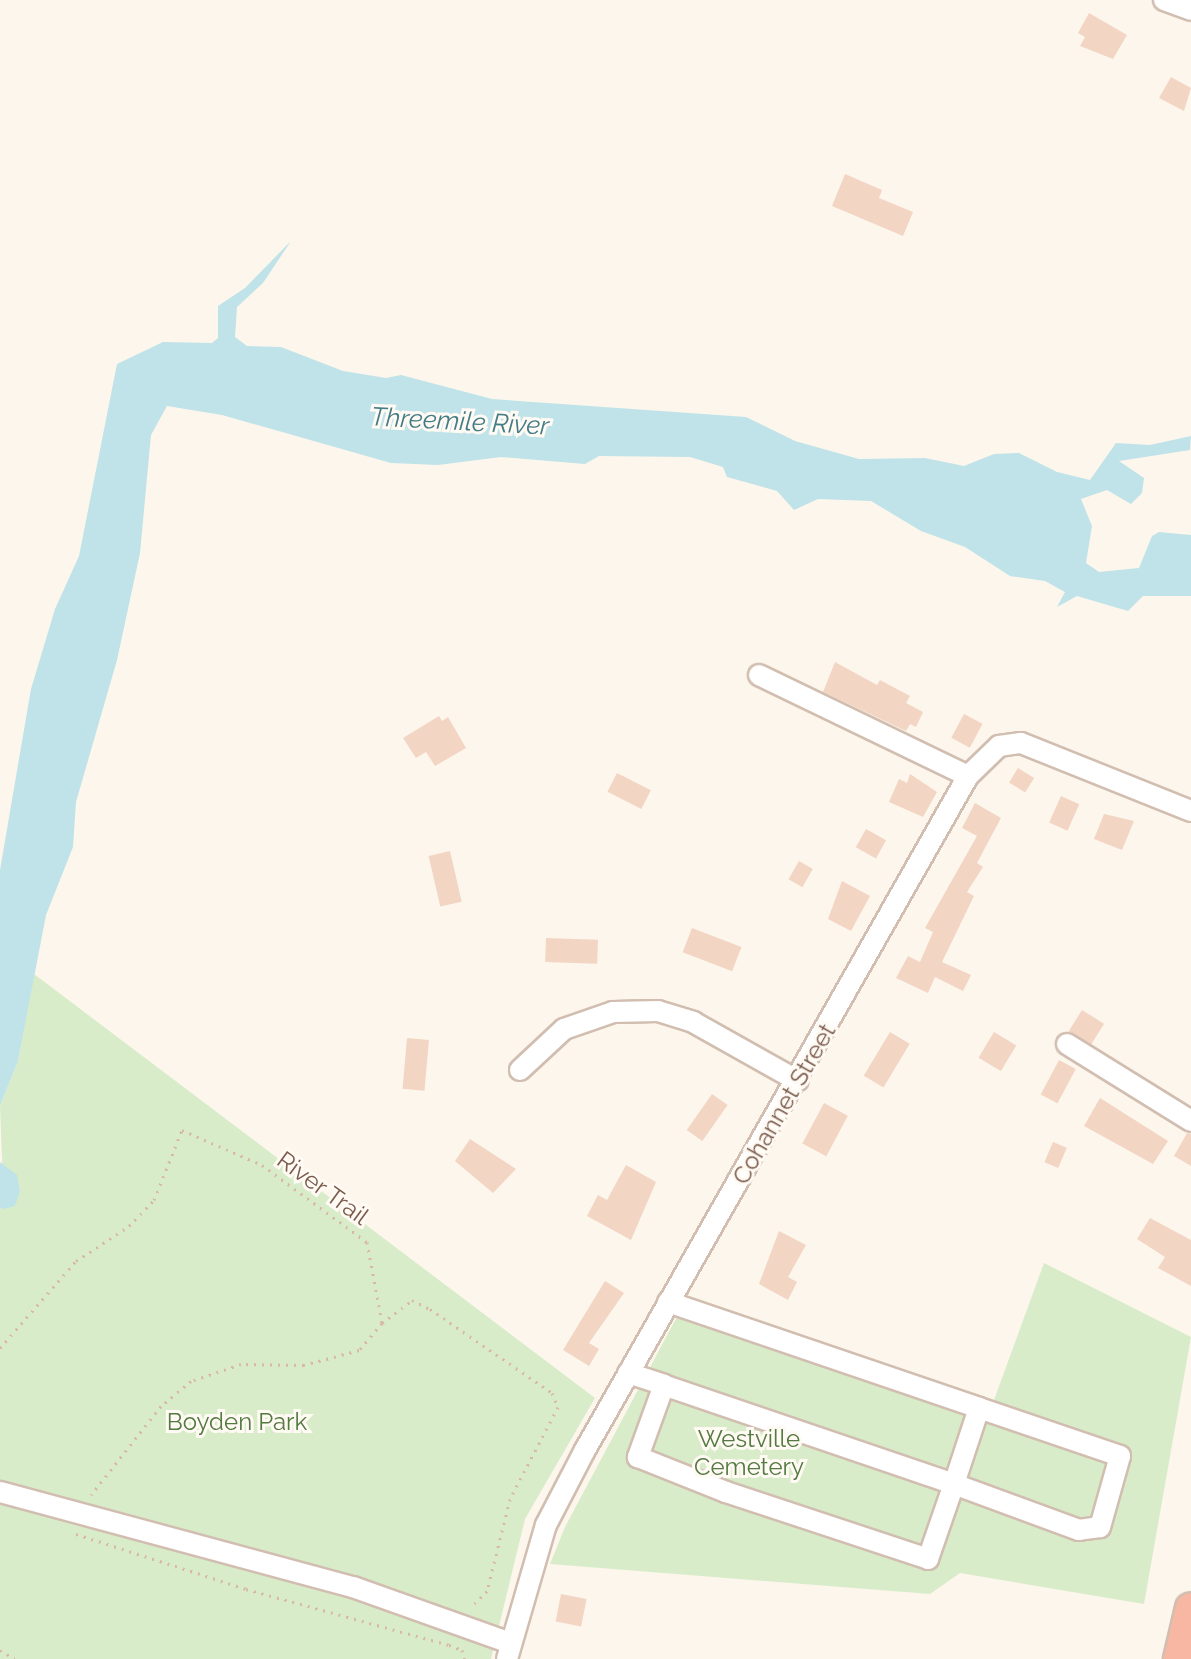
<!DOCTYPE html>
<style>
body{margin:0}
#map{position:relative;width:1191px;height:1659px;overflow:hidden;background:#fdf6ec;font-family:Raleway,sans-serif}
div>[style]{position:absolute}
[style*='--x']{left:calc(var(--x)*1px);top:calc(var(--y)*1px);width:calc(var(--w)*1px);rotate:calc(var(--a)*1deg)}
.green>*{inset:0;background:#d8ecc9}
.water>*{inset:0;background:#bfe3e8}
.building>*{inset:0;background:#f3d5c3;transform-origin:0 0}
.path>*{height:3px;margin-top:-1.5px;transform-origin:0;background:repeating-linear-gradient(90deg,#d9b8a5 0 2px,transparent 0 8px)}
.roads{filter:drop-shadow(2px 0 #d1beb0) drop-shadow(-2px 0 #d1beb0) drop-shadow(0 2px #d1beb0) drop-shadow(0 -2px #d1beb0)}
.minor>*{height:20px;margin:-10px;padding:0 10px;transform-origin:10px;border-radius:10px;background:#fff}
.highway>*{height:30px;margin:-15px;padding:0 15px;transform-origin:15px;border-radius:15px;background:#f7b7a3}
span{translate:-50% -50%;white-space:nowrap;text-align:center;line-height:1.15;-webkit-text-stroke:6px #fffaf3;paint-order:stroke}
.street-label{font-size:24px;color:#7a5c4d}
.park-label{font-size:24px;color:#537a41}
.water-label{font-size:26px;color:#437c86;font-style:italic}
</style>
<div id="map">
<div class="green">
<i style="clip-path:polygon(34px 974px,595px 1398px,525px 1519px,491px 1659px,0 1659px,0 1208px,4px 1209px,0 1106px,18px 1061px)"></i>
<i style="clip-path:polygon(1044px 1263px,1191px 1337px,1144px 1604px,960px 1573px,930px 1594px,550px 1564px,565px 1527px,688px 1296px,994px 1400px)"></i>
</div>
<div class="water">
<i style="clip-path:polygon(291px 241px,263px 283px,237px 307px,235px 337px,247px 346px,281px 347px,343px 371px,386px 378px,401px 375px,492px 399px,746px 417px,795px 441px,859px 459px,925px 458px,964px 466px,994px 454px,1019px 453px,1057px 472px,1090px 480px,1116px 443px,1150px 445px,1191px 436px,1190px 450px,1119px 461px,1144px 478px,1142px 493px,1131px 504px,1107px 490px,1081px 499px,1092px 526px,1086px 563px,1099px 572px,1139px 568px,1152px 536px,1159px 532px,1191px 535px,1191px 596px,1143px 596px,1128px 611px,1077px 596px,1057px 607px,1065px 592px,1045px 581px,1010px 576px,965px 547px,921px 531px,871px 501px,818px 499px,794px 510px,777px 491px,727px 477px,723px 467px,690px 457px,599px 456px,585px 464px,501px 457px,438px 465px,391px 463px,222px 415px,167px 406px,151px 435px,140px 553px,117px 660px,76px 802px,73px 847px,46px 915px,18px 1061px,0 1106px,0 870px,31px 689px,55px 609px,79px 556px,117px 364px,163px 342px,212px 343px,218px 338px,218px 306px,245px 288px)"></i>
<i style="clip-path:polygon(0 1162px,17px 1175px,20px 1191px,15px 1206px,4px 1209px,0 1208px)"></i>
</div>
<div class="building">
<i style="clip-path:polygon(1089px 13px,1127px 35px,1113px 59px,1080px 46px,1085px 37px,1078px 33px)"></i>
<i style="clip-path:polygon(1171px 77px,1191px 88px,1184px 111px,1159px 98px)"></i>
<i style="clip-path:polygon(845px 174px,882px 190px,879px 198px,913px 212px,903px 236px,832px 206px)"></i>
<i style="clip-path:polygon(835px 662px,877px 685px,880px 680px,910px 696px,906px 703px,923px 712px,916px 727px,910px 724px,906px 731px,823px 692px)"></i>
<i style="left:964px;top:714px;width:21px;height:27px;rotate:28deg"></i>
<i style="clip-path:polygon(439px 716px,442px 721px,448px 717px,466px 748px,435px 766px,426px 752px,416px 758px,403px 738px)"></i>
<i style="left:1018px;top:768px;width:19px;height:17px;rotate:32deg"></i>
<i style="left:617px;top:773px;width:38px;height:21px;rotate:27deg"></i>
<i style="clip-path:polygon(910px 774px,937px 792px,923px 817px,889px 802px,899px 779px,907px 783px)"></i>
<i style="left:1061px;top:796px;width:20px;height:29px;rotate:24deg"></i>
<i style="clip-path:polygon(975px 803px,1001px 818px,977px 863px,983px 867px,967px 892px,974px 896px,942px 962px,971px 975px,963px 991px,935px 977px,928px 993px,896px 978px,908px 956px,920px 962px,933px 932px,925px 928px,977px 836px,962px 828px)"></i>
<i style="clip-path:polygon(1104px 814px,1134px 821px,1122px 850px,1094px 839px)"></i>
<i style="left:866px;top:829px;width:23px;height:21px;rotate:29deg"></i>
<i style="left:450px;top:851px;width:52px;height:22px;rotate:77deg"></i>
<i style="left:799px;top:861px;width:16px;height:21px;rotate:30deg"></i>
<i style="clip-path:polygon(842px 881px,870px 896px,851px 931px,828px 919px)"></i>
<i style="left:692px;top:928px;width:53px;height:26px;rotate:21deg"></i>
<i style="left:546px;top:938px;width:52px;height:24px;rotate:2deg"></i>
<i style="left:1082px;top:1010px;width:26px;height:25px;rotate:32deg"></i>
<i style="left:890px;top:1032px;width:23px;height:51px;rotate:31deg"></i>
<i style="left:994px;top:1032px;width:26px;height:30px;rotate:31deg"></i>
<i style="left:407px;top:1038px;width:22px;height:51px;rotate:5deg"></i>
<i style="left:1059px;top:1060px;width:19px;height:39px;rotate:28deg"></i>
<i style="left:712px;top:1094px;width:19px;height:44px;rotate:35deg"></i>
<i style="clip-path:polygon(1100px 1098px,1168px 1141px,1153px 1164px,1084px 1126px)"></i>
<i style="left:824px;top:1103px;width:27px;height:46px;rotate:28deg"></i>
<i style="clip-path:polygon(1187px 1133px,1191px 1134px,1191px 1166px,1174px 1156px)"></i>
<i style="clip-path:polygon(470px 1139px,516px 1169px,493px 1193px,455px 1161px)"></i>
<i style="left:1053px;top:1142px;width:15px;height:22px;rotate:23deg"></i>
<i style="clip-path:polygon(626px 1165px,656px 1182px,631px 1240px,587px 1216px,598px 1195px,607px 1200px)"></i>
<i style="clip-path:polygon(1150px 1218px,1191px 1240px,1191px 1286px,1158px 1268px,1165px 1257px,1137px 1239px)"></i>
<i style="clip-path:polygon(779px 1231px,806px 1245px,788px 1277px,797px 1282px,788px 1300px,759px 1284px)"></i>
<i style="clip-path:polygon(605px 1281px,624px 1293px,589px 1343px,599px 1349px,589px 1366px,563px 1350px)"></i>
<i style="left:561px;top:1594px;width:26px;height:28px;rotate:11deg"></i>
</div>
<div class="path">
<i style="--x:382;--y:1323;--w:38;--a:-37"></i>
<i style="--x:412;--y:1300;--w:20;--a:27"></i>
<i style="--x:430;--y:1309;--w:148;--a:34.5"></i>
<i style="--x:552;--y:1393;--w:15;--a:67"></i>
<i style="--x:558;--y:1407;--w:104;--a:117.6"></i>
<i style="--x:510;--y:1499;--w:95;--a:104"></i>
<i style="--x:487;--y:1591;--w:23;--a:135"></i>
<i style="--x:0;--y:1348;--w:116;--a:-48.9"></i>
<i style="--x:76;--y:1261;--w:64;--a:-33.4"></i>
<i style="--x:129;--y:1226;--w:36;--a:-46"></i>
<i style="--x:154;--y:1200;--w:75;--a:-68.2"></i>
<i style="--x:182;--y:1130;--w:87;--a:23.6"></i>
<i style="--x:262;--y:1165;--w:130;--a:36.3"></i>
<i style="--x:367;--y:1242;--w:82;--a:79.5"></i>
<i style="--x:382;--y:1323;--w:35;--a:130"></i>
<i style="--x:359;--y:1350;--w:57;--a:164.7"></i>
<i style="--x:304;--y:1365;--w:63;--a:-179.1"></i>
<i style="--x:241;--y:1364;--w:53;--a:161.2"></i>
<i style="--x:191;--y:1381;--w:39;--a:140"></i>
<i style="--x:161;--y:1406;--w:113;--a:128.2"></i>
<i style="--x:76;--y:1534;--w:179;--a:17.9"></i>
<i style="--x:246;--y:1589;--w:211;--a:15.4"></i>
<i style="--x:449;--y:1645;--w:14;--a:21"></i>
<i style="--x:462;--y:1650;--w:9;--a:72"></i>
<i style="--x:0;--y:1650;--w:17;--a:31"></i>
</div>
<div class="roads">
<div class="minor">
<i style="--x:1164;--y:0;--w:29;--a:20"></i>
<i style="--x:759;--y:675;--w:232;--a:25.8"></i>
<i style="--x:1067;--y:1044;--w:146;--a:31.8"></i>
<i style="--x:520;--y:1070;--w:60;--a:-43"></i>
<i style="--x:564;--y:1029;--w:52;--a:-19.1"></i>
<i style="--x:613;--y:1012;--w:45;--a:-1.3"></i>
<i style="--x:658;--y:1011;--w:37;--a:17"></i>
<i style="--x:693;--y:1022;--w:120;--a:29.3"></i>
<i style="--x:668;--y:1302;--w:329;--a:18.8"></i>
<i style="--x:628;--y:1373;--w:38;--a:18"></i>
<i style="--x:664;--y:1385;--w:77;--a:109.9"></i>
<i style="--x:638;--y:1457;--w:95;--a:21.7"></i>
<i style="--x:726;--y:1492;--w:213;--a:18.3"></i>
<i style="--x:928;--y:1559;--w:79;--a:-70.9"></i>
<i style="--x:954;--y:1484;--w:306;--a:-161.2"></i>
<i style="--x:979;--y:1408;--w:149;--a:18.8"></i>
<i style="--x:1120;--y:1456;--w:74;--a:105.7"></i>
<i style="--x:1100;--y:1527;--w:21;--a:172"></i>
<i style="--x:1079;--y:1530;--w:133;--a:-159.8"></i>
<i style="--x:954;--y:1484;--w:80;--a:-71.8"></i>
<i style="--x:0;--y:1492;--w:366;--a:15.1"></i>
<i style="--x:353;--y:1587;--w:167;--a:19.6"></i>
<i style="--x:507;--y:1659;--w:140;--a:-73.8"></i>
<i style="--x:546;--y:1525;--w:85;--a:-62.5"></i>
<i style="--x:585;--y:1450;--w:775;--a:-60.39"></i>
<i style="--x:968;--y:776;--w:43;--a:-44.1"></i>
<i style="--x:999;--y:746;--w:22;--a:-8"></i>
<i style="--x:1021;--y:743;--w:183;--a:21.8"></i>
</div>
<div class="highway">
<i style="--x:1179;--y:1659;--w:52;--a:-76.8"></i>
</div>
</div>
<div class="street-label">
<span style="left:784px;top:1104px;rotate:-60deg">Cohannet Street</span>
<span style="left:323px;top:1188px;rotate:36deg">River Trail</span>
</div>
<div class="park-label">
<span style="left:237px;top:1422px">Boyden Park</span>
<span style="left:749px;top:1453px">Westville<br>Cemetery</span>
</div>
<div class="water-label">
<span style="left:460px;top:422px;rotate:3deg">Threemile River</span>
</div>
</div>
